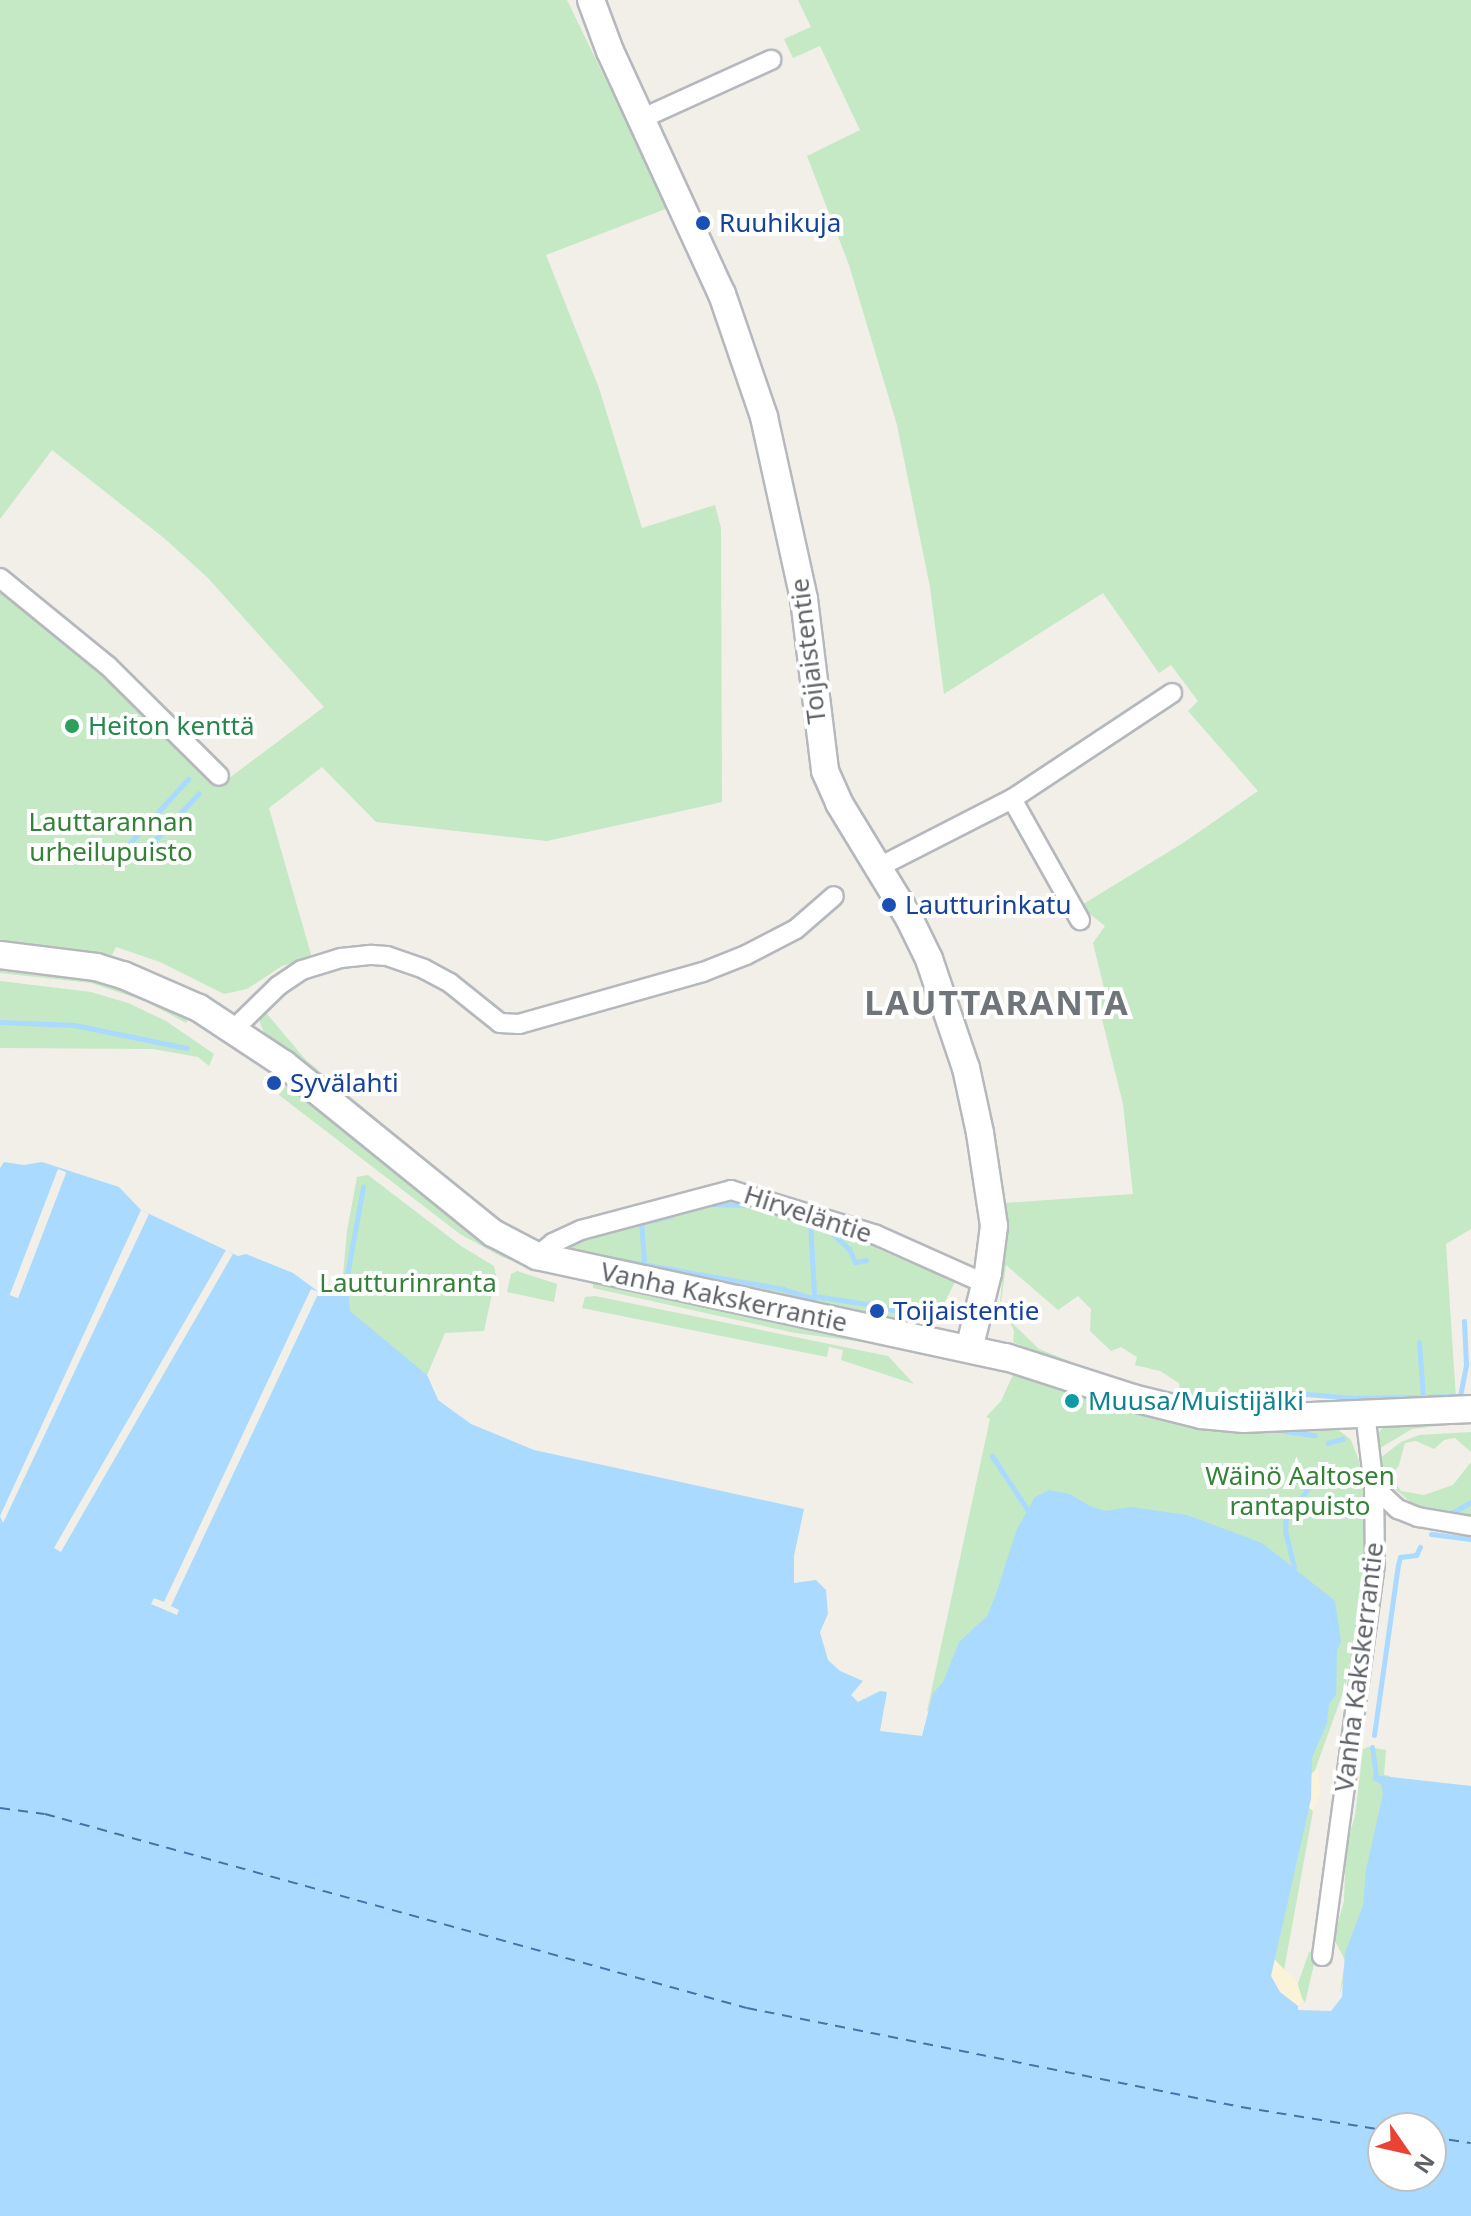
<!DOCTYPE html>
<meta charset="utf-8">
<style>
body{margin:0}
#map{position:relative;width:1471px;height:2216px;overflow:hidden;background:#f1efe8;font-family:"Noto Sans",sans-serif}
div>[style]{position:absolute}
[style*='--x']{left:calc(var(--x)*1px);top:calc(var(--y)*1px);width:calc(var(--w)*1px);rotate:calc(var(--a)*1deg)}
.green>*{inset:0;background:#c5e8c5}
.sand>*{inset:0;background:#fbf3d9}
.water>*{inset:0;background:#aadaff}
.pier>*{inset:0;background:#f1efe8;transform-origin:0 0}
.stream>*{height:5px;margin:-2.5px;padding:0 2.5px;transform-origin:2.5px;border-radius:2.5px;background:#aadaff}
.ferry>*{height:2px;margin-top:-1px;transform-origin:0;background:repeating-linear-gradient(90deg,#4174aa 0 10px,transparent 0 18px)}
.roads{filter:drop-shadow(2px 0 #b5b8bc) drop-shadow(-2px 0 #b5b8bc) drop-shadow(0 2px #b5b8bc) drop-shadow(0 -2px #b5b8bc)}
.street>*{height:18px;margin:-9px;padding:0 9px;transform-origin:9px;border-radius:9px;background:#fff}
.secondary>*{height:26px;margin:-13px;padding:0 13px;transform-origin:13px;border-radius:13px;background:#fff}
.dots>*{width:22px;height:22px;translate:-50% -50%;box-sizing:border-box;border:4px solid #fff;border-radius:50%}
span{translate:-50% -50%;white-space:nowrap;text-align:center;line-height:1.15;-webkit-text-stroke:8px #fff;paint-order:stroke}
.transit-label{font-size:26px;color:#164399}
.left{translate:0 -50%;text-align:left}
.street-label{font-size:26px;color:#5f6368}
.leisure-label{font-size:26px;color:#27864d}
.park-label{font-size:26px;color:#348238}
.culture-label{font-size:26px;color:#0d838f}
.district-label{font-size:34px;color:#70757a;font-weight:700;letter-spacing:2px}
.north{position:absolute;left:1367px;top:2112px;width:80px;height:80px;box-sizing:border-box;background:#fff;border:2px solid #bfc1c3;border-radius:50%;rotate:124deg;font-size:22px;font-weight:700;line-height:32px;text-align:center;color:#5f6368}
.north::after{content:'';display:block;margin:auto;width:28px;height:36px;background:#ea4335;clip-path:polygon(50% 0,100% 100%,50% 72%,0 100%)}
</style>
<div id="map">
<div class="green">
<i style="clip-path:polygon(0 0,567px 0,668px 208px,546px 255px,599px 388px,642px 528px,715px 505px,721px 528px,722px 802px,547px 841px,376px 822px,322px 767px,269px 808px,312px 958px,282px 966px,247px 989px,224px 994px,160px 962px,116px 947px,112px 955px,0 945px,0 585px,69px 639px,220px 785px,324px 707px,207px 577px,164px 538px,52px 450px,0 519px)"></i>
<i style="clip-path:polygon(798px 0,1471px 0,1471px 1229px,1446px 1244px,1456px 1399px,1289px 1397px,1253px 1399px,1232px 1407px,1182px 1400px,1179px 1383px,1160px 1371px,1135px 1365px,1137px 1357px,1121px 1347px,1111px 1351px,1090px 1331px,1091px 1309px,1078px 1296px,1058px 1310px,1006px 1265px,1001px 1303px,1009px 1320px,1039px 1349px,1097px 1372px,1095px 1377px,1013px 1342px,1014px 1331px,1009px 1320px,999px 1315px,1006px 1235px,1000px 1179px,1004px 1203px,1133px 1194px,1123px 1104px,1095px 991px,1104px 988px,1093px 943px,1105px 926px,1080px 906px,1183px 843px,1258px 791px,1188px 711px,1198px 701px,1171px 665px,1159px 673px,1103px 593px,944px 694px,930px 587px,897px 425px,849px 265px,807px 156px,860px 130px,820px 46px,793px 58px,784px 39px,811px 27px)"></i>
<i style="clip-path:polygon(0 963px,94px 975px,191px 1015px,186px 1023px,145px 1001px,91px 983px,0 973px)"></i>
<i style="clip-path:polygon(0 981px,91px 992px,128px 1003px,166px 1021px,214px 1054px,209px 1066px,198px 1057px,153px 1049px,0 1048px)"></i>
<i style="clip-path:polygon(287px 990px,268px 1007px,267px 1014px,306px 1060px,506px 1226px,503px 1230px,265px 1035px,260px 1023px,260px 1012px)"></i>
<i style="clip-path:polygon(288px 1083px,555px 1271px,555px 1275px,502px 1257px,460px 1234px,279px 1095px)"></i>
<i style="clip-path:polygon(368px 1175px,461px 1246px,494px 1266px,496px 1275px,484px 1331px,445px 1333px,427px 1375px,438px 1400px,454px 1414px,448px 1419px,319px 1292px,324px 1295px,342px 1286px,347px 1231px,357px 1177px)"></i>
<i style="clip-path:polygon(733px 1197px,858px 1234px,878px 1249px,955px 1282px,934px 1323px,927px 1327px,886px 1316px,882px 1309px,873px 1307px,869px 1312px,821px 1307px,563px 1249px,592px 1232px)"></i>
<i style="clip-path:polygon(517px 1271px,557px 1284px,554px 1302px,507px 1292px,511px 1274px)"></i>
<i style="clip-path:polygon(599px 1281px,862px 1339px,863px 1342px,795px 1333px,593px 1288px,593px 1283px)"></i>
<i style="clip-path:polygon(595px 1296px,888px 1356px,914px 1384px,841px 1360px,843px 1350px,829px 1347px,827px 1357px,582px 1308px,585px 1297px)"></i>
<i style="clip-path:polygon(1013px 1375px,1335px 1427px,1351px 1440px,1359px 1461px,1365px 1501px,1363px 1588px,1346px 1684px,1314px 1773px,1309px 1776px,927px 1711px,990px 1419px,986px 1417px,1001px 1401px)"></i>
<i style="clip-path:polygon(1471px 1422px,1412px 1429px,1377px 1450px,1377px 1436px,1384px 1425px)"></i>
<i style="clip-path:polygon(1471px 1432px,1471px 1452px,1455px 1438px,1444px 1440px,1434px 1449px,1416px 1441px,1405px 1443px,1399px 1465px,1391px 1476px,1401px 1491px,1424px 1495px,1453px 1485px,1471px 1462px,1471px 1520px,1413px 1504px,1383px 1479px,1379px 1459px,1401px 1442px,1419px 1435px)"></i>
<i style="clip-path:polygon(1368px 1747px,1386px 1750px,1384px 1775px,1390px 1776px,1387px 1832px,1340px 1993px,1345px 1960px,1335px 1941px,1337px 1927px,1344px 1901px,1346px 1847px,1355px 1816px,1363px 1749px)"></i>
<i style="clip-path:polygon(1297px 1799px,1313px 1811px,1284px 1970px,1249px 1930px)"></i>
<i style="clip-path:polygon(1309px 1952px,1315px 1953px,1315px 1960px,1305px 2003px,1296px 1989px)"></i>
</div>
<div class="sand">
<i style="clip-path:polygon(1318px 1768px,1320px 1793px,1313px 1811px,1308px 1806px,1309px 1776px)"></i>
<i style="clip-path:polygon(1273px 1959px,1297px 1981px,1303px 2002px,1298px 2006px,1280px 1992px,1271px 1976px)"></i>
</div>
<div class="water">
<i style="clip-path:polygon(evenodd,4px 1162px,24px 1165px,42px 1162px,119px 1187px,141px 1210px,238px 1256px,246px 1254px,293px 1273px,323px 1295px,348px 1287px,350px 1311px,427px 1375px,438px 1400px,471px 1424px,534px 1450px,804px 1509px,794px 1556px,794px 1583px,816px 1580px,826px 1590px,828px 1614px,820px 1632px,828px 1660px,840px 1671px,863px 1681px,851px 1695px,858px 1702px,880px 1691px,887px 1692px,880px 1731px,922px 1736px,933px 1693px,943px 1682px,959px 1642px,987px 1616px,995px 1597px,1017px 1529px,1035px 1497px,1049px 1490px,1070px 1494px,1090px 1506px,1106px 1511px,1131px 1507px,1187px 1515px,1262px 1543px,1335px 1601px,1341px 1642px,1337px 1650px,1336px 1695px,1329px 1704px,1327px 1723px,1312px 1758px,1311px 1799px,1271px 1976px,1280px 1992px,1298px 2006px,1298px 2010px,1331px 2011px,1342px 1997px,1345px 1953px,1363px 1905px,1366px 1870px,1383px 1794px,1381px 1784px,1373px 1780px,1373px 1775px,1471px 1786px,1471px 2216px,0 2216px,0 1168px,4px 1162px,1383px 2128px,1431px 2128px,1431px 2176px,1383px 2176px,1383px 2128px)"></i>
</div>
<div class="pier">
<i style="left:58px;top:1169px;width:9px;height:135px;rotate:21deg"></i>
<i style="clip-path:polygon(141px 1210px,149px 1214px,3px 1523px,0 1516px)"></i>
<i style="left:226px;top:1250px;width:8px;height:344px;rotate:30deg"></i>
<i style="clip-path:polygon(311px 1289px,319px 1292px,171px 1606px,179px 1610px,177px 1615px,151px 1604px,154px 1598px,164px 1602px)"></i>
</div>
<div class="stream">
<i style="--x:129;--y:844;--w:88;--a:-47.8"></i>
<i style="--x:142;--y:854;--w:83;--a:-46.9"></i>
<i style="--x:0;--y:1022;--w:74;--a:2.3"></i>
<i style="--x:74;--y:1025;--w:115;--a:11.5"></i>
<i style="--x:713;--y:1204;--w:37;--a:2"></i>
<i style="--x:810;--y:1221;--w:75;--a:86.9"></i>
<i style="--x:814;--y:1296;--w:60;--a:8.7"></i>
<i style="--x:873;--y:1305;--w:54;--a:14"></i>
<i style="--x:828;--y:1229;--w:29;--a:44"></i>
<i style="--x:849;--y:1249;--w:14;--a:65"></i>
<i style="--x:855;--y:1262;--w:11;--a:-10"></i>
<i style="--x:602;--y:1257;--w:184;--a:10"></i>
<i style="--x:783;--y:1289;--w:33;--a:18"></i>
<i style="--x:644;--y:1262;--w:39;--a:-94"></i>
<i style="--x:641;--y:1223;--w:32;--a:-14"></i>
<i style="--x:345;--y:1286;--w:101;--a:-79.7"></i>
<i style="--x:1423;--y:1397;--w:37;--a:-2"></i>
<i style="--x:1460;--y:1396;--w:33;--a:-79"></i>
<i style="--x:1466;--y:1364;--w:43;--a:-92.7"></i>
<i style="--x:1186;--y:1398;--w:35;--a:10"></i>
<i style="--x:1220;--y:1404;--w:35;--a:-13"></i>
<i style="--x:1254;--y:1396;--w:41;--a:-4.2"></i>
<i style="--x:1295;--y:1393;--w:59;--a:4.8"></i>
<i style="--x:1354;--y:1398;--w:69;--a:-0.8"></i>
<i style="--x:1423;--y:1397;--w:55;--a:-94.2"></i>
<i style="--x:1285;--y:1431;--w:30;--a:8"></i>
<i style="--x:1328;--y:1443;--w:15;--a:-16"></i>
<i style="--x:992;--y:1456;--w:64;--a:56.6"></i>
<i style="--x:1452;--y:1513;--w:22;--a:-30"></i>
<i style="--x:1453;--y:1514;--w:18;--a:6"></i>
<i style="--x:1431;--y:1534;--w:40;--a:7.1"></i>
<i style="--x:1294;--y:1567;--w:37;--a:-104"></i>
<i style="--x:1285;--y:1531;--w:13;--a:-86"></i>
<i style="--x:1286;--y:1518;--w:44;--a:-53.4"></i>
<i style="--x:1374;--y:1735;--w:172;--a:-82"></i>
<i style="--x:1398;--y:1565;--w:8;--a:-76"></i>
<i style="--x:1400;--y:1557;--w:16;--a:-7"></i>
<i style="--x:1416;--y:1555;--w:9;--a:-63"></i>
<i style="--x:1372;--y:1747;--w:27;--a:82"></i>
</div>
<div class="ferry">
<i style="--x:0;--y:1808;--w:45;--a:7.6"></i>
<i style="--x:45;--y:1814;--w:728;--a:15.45"></i>
<i style="--x:747;--y:2008;--w:504;--a:11.33"></i>
<i style="--x:1241;--y:2107;--w:144;--a:9.2"></i>
<i style="--x:1431;--y:2137;--w:40;--a:8.5"></i>
</div>
<div class="roads">
<div class="street">
<i style="--x:643;--y:118;--w:141;--a:-24.4"></i>
<i style="--x:0;--y:578;--w:139;--a:39.2"></i>
<i style="--x:108;--y:666;--w:156;--a:44.7"></i>
<i style="--x:1012;--y:799;--w:139;--a:60.7"></i>
<i style="--x:879;--y:867;--w:149;--a:-27.1"></i>
<i style="--x:1012;--y:799;--w:192;--a:-33.5"></i>
<i style="--x:234;--y:1029;--w:62;--a:-44.3"></i>
<i style="--x:278;--y:986;--w:29;--a:-34"></i>
<i style="--x:302;--y:970;--w:41;--a:-17.1"></i>
<i style="--x:341;--y:958;--w:31;--a:-6"></i>
<i style="--x:372;--y:955;--w:15;--a:4"></i>
<i style="--x:387;--y:956;--w:39;--a:19"></i>
<i style="--x:424;--y:969;--w:30;--a:28"></i>
<i style="--x:450;--y:983;--w:64;--a:38.7"></i>
<i style="--x:500;--y:1023;--w:19;--a:3"></i>
<i style="--x:519;--y:1024;--w:191;--a:-15.8"></i>
<i style="--x:703;--y:972;--w:46;--a:-21.6"></i>
<i style="--x:746;--y:955;--w:56;--a:-27.5"></i>
<i style="--x:796;--y:929;--w:50;--a:-41"></i>
<i style="--x:537;--y:1256;--w:21;--a:-39"></i>
<i style="--x:553;--y:1243;--w:31;--a:-25"></i>
<i style="--x:581;--y:1230;--w:155;--a:-14.9"></i>
<i style="--x:731;--y:1190;--w:152;--a:17.2"></i>
<i style="--x:876;--y:1235;--w:120;--a:24"></i>
<i style="--x:1374;--y:1487;--w:33;--a:43"></i>
<i style="--x:1398;--y:1509;--w:22;--a:22"></i>
<i style="--x:1418;--y:1517;--w:54;--a:9.6"></i>
<i style="--x:1322;--y:1956;--w:395;--a:-82.3"></i>
<i style="--x:1375;--y:1565;--w:78;--a:-90.7"></i>
<i style="--x:1374;--y:1487;--w:75;--a:-96.9"></i>
</div>
<div class="secondary">
<i style="--x:591;--y:0;--w:54;--a:69.6"></i>
<i style="--x:610;--y:51;--w:268;--a:65.3"></i>
<i style="--x:722;--y:294;--w:130;--a:71.1"></i>
<i style="--x:764;--y:417;--w:186;--a:77.6"></i>
<i style="--x:804;--y:599;--w:173;--a:83"></i>
<i style="--x:825;--y:771;--w:35;--a:66"></i>
<i style="--x:839;--y:803;--w:135;--a:58.7"></i>
<i style="--x:909;--y:918;--w:46;--a:64"></i>
<i style="--x:929;--y:959;--w:115;--a:71.3"></i>
<i style="--x:966;--y:1068;--w:66;--a:77.8"></i>
<i style="--x:980;--y:1133;--w:94;--a:81.4"></i>
<i style="--x:994;--y:1226;--w:47;--a:97.3"></i>
<i style="--x:988;--y:1273;--w:78;--a:104"></i>
<i style="--x:0;--y:955;--w:97;--a:7.1"></i>
<i style="--x:96;--y:967;--w:28;--a:17"></i>
<i style="--x:123;--y:975;--w:83;--a:23.5"></i>
<i style="--x:199;--y:1008;--w:102;--a:33.4"></i>
<i style="--x:284;--y:1064;--w:269;--a:39"></i>
<i style="--x:493;--y:1233;--w:50;--a:27.6"></i>
<i style="--x:537;--y:1256;--w:480;--a:12.2"></i>
<i style="--x:1006;--y:1357;--w:133;--a:17.9"></i>
<i style="--x:1133;--y:1398;--w:70;--a:14"></i>
<i style="--x:1201;--y:1415;--w:43;--a:5.3"></i>
<i style="--x:1244;--y:1419;--w:227;--a:-2.5"></i>
</div>
</div>
<div class="dots">
<i style="left:703px;top:223px;background:#1a4fb4"></i>
<i style="left:72px;top:726px;background:#2e9e5b"></i>
<i style="left:889px;top:905px;background:#1a4fb4"></i>
<i style="left:274px;top:1083px;background:#1a4fb4"></i>
<i style="left:877px;top:1311px;background:#1a4fb4"></i>
<i style="left:1072px;top:1401px;background:#0f9aa8"></i>
</div>
<div class="transit-label">
<span class="left" style="left:719px;top:223px">Ruuhikuja</span>
<span class="left" style="left:905px;top:905px">Lautturinkatu</span>
<span class="left" style="left:290px;top:1083px">Syvälahti</span>
<span class="left" style="left:893px;top:1311px">Toijaistentie</span>
</div>
<div class="street-label">
<span style="left:808px;top:651px;rotate:-97deg">Toijaistentie</span>
<span style="left:808px;top:1214px;rotate:18deg">Hirveläntie</span>
<span style="left:724px;top:1297px;rotate:12deg">Vanha Kakskerrantie</span>
<span style="left:1359px;top:1667px;rotate:-83deg">Vanha Kakskerrantie</span>
</div>
<div class="leisure-label">
<span class="left" style="left:88px;top:726px">Heiton kenttä</span>
</div>
<div class="park-label">
<span style="left:111px;top:837px">Lauttarannan<br>urheilupuisto</span>
<span style="left:408px;top:1283px">Lautturinranta</span>
<span style="left:1300px;top:1491px">Wäinö Aaltosen<br>rantapuisto</span>
</div>
<div class="culture-label">
<span class="left" style="left:1088px;top:1401px">Muusa/Muistijälki</span>
</div>
<div class="district-label">
<span style="left:997px;top:1003px">LAUTTARANTA</span>
</div>
<div class="north">N</div>
</div>
